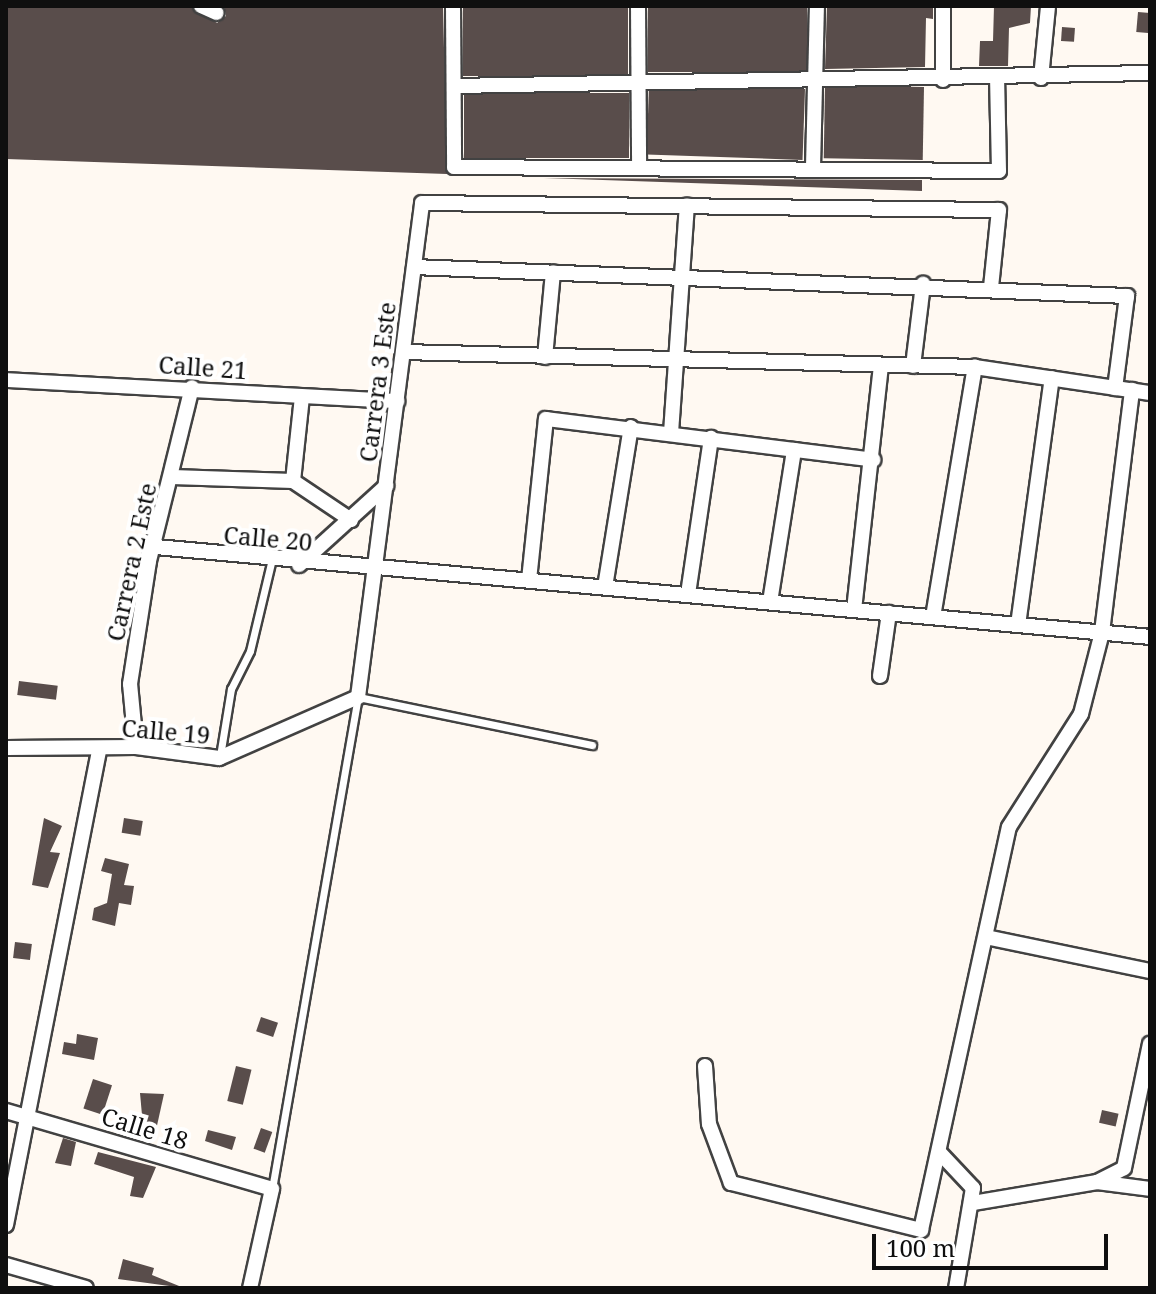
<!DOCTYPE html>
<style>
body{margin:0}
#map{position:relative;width:1156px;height:1294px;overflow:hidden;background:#fff9f2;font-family:"Noto Serif",serif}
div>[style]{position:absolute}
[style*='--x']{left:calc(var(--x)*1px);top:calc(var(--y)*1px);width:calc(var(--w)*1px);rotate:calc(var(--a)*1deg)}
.building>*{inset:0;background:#594d4b;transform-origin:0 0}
.roads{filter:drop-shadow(2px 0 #424242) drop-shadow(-2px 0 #424242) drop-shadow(0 2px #424242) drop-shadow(0 -2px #424242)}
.lane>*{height:7px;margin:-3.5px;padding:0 3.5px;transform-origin:3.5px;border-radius:3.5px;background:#fff}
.street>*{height:14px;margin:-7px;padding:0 7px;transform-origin:7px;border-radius:7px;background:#fff}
span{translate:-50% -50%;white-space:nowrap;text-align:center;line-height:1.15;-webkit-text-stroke:8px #fff;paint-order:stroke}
.street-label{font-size:24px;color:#0f0f0f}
.frame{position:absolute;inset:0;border:8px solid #0f0f0f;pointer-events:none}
.scale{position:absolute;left:872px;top:1234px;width:236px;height:36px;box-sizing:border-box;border:4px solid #0f0f0f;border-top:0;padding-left:10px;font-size:24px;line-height:28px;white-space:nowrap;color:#0f0f0f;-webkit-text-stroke:6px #fff;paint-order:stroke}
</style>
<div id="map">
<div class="building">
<i style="clip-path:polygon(6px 6px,191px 6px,217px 23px,226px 16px,224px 6px,443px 6px,447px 174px,6px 159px)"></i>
<i style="left:463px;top:6px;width:165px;height:70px"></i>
<i style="left:648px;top:6px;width:159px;height:66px"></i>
<i style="clip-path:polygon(827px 6px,933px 6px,933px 19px,926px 18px,925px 67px,825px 69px)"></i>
<i style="clip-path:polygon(994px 6px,1031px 6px,1030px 23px,1009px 28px,1008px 66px,979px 66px,980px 41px,993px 41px)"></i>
<i style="left:1138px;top:12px;width:12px;height:20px;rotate:5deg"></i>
<i style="left:1062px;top:27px;width:13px;height:14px;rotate:4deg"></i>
<i style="left:924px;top:87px;width:73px;height:99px;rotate:91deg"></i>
<i style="left:805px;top:89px;width:71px;height:156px;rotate:92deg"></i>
<i style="left:629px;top:93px;width:65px;height:165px;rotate:90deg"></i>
<i style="clip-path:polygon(544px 178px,922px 180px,922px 191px)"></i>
<i style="left:19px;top:681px;width:39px;height:14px;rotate:7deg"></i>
<i style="clip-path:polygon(44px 818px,62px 826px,50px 852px,60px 853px,48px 888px,32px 885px)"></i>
<i style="left:124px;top:818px;width:19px;height:15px;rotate:9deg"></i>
<i style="clip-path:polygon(105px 858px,129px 864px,124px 885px,134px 886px,131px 905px,119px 903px,115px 926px,92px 920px,94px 908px,107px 903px,112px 874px,101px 871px)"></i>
<i style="left:15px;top:942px;width:17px;height:16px;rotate:7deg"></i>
<i style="left:261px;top:1017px;width:18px;height:15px;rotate:19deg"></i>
<i style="clip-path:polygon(77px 1034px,98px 1038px,94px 1060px,62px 1054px,64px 1042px,76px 1044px)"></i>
<i style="left:236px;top:1066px;width:16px;height:36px;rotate:14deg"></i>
<i style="left:93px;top:1079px;width:20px;height:31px;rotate:18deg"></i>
<i style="clip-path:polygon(140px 1093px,164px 1094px,156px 1130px,143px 1126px)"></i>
<i style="left:1102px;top:1110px;width:17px;height:13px;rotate:13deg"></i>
<i style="left:261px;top:1128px;width:12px;height:22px;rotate:20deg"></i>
<i style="clip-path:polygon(208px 1130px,236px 1137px,232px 1150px,205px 1141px)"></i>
<i style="clip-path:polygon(63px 1138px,76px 1142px,71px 1166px,55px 1163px)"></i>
<i style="clip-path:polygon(98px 1152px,156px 1167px,143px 1198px,130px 1196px,134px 1177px,94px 1164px)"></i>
<i style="clip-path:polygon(123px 1259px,154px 1268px,152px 1275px,184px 1288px,118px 1279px)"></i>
</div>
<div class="roads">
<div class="lane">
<i style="--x:220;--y:756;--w:68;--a:-80.7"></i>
<i style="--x:231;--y:689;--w:42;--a:-63.4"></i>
<i style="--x:250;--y:651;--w:90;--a:-76.6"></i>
<i style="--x:272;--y:1189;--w:499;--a:-80.1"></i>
<i style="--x:358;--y:697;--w:239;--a:11.6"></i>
</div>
<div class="street">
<i style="--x:201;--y:6;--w:17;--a:24"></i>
<i style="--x:453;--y:6;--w:161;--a:89.6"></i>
<i style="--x:454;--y:167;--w:545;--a:0.42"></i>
<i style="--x:999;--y:171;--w:92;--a:-91.2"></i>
<i style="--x:638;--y:6;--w:162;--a:89.6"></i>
<i style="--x:943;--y:6;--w:74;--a:90"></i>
<i style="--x:1041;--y:78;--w:72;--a:-84.4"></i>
<i style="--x:454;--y:86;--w:696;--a:-1.07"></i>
<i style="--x:813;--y:167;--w:161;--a:-88.6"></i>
<i style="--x:414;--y:267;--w:714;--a:2.33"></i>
<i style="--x:1127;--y:296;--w:93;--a:97.4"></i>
<i style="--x:403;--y:352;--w:572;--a:1.5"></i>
<i style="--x:975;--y:367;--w:177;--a:8.5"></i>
<i style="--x:545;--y:357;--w:85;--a:-84.6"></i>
<i style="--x:913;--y:366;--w:83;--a:-83"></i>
<i style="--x:6;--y:380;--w:392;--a:3.1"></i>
<i style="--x:671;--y:433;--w:228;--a:-86"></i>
<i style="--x:172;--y:477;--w:121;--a:1.9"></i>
<i style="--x:293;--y:481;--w:70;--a:33.9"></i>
<i style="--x:293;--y:481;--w:84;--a:-83.9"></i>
<i style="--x:156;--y:547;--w:998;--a:5.17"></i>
<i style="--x:299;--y:565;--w:118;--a:-42.2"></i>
<i style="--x:529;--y:580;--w:162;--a:-84"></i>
<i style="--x:546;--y:419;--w:330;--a:7.1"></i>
<i style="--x:605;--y:587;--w:162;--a:-80.8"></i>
<i style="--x:688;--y:594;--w:158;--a:-81.6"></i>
<i style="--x:770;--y:602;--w:154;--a:-81"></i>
<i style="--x:854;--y:610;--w:244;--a:-83.7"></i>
<i style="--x:933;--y:617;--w:254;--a:-80.5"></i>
<i style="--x:1018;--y:625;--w:249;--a:-82.2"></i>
<i style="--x:880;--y:676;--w:64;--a:-81.9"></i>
<i style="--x:136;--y:747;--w:63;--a:-95.4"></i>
<i style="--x:130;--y:684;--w:124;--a:-81.2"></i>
<i style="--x:149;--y:561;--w:179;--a:-76.1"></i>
<i style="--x:6;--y:748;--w:130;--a:-0.4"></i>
<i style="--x:136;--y:747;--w:84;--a:7.5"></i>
<i style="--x:219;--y:758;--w:152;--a:-23.7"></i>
<i style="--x:358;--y:697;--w:498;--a:-82.6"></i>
<i style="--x:422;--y:203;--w:577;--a:0.7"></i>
<i style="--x:999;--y:210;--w:77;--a:95.9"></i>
<i style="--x:986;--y:937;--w:167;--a:11.7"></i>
<i style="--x:705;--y:1066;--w:58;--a:86.1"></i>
<i style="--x:709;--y:1124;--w:63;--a:69.6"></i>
<i style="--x:731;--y:1183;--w:196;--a:13.9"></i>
<i style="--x:921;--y:1230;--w:412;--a:-77.7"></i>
<i style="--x:1009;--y:827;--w:134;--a:-57.5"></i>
<i style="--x:1081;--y:714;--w:85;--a:-75.6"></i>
<i style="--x:1102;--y:632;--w:244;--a:-82.9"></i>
<i style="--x:6;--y:1111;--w:277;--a:16.3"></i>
<i style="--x:272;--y:1189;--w:101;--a:102.5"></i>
<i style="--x:940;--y:1153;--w:48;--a:46.7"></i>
<i style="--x:973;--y:1188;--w:101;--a:99.6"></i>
<i style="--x:1097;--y:1182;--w:53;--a:7.5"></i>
<i style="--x:973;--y:1203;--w:126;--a:-9.6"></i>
<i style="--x:1097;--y:1182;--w:30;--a:-27"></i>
<i style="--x:1124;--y:1168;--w:127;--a:-78.2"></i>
<i style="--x:6;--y:1225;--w:486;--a:-78.9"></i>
<i style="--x:6;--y:1265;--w:83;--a:16"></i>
</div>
</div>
<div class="street-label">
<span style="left:203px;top:367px;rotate:4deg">Calle 21</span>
<span style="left:377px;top:382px;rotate:-83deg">Carrera 3 Este</span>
<span style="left:268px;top:538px;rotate:5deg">Calle 20</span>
<span style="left:131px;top:562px;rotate:-78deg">Carrera 2 Este</span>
<span style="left:166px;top:731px;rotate:5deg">Calle 19</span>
<span style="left:145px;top:1128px;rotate:17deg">Calle 18</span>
</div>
<div class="frame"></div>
<div class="scale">100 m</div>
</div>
